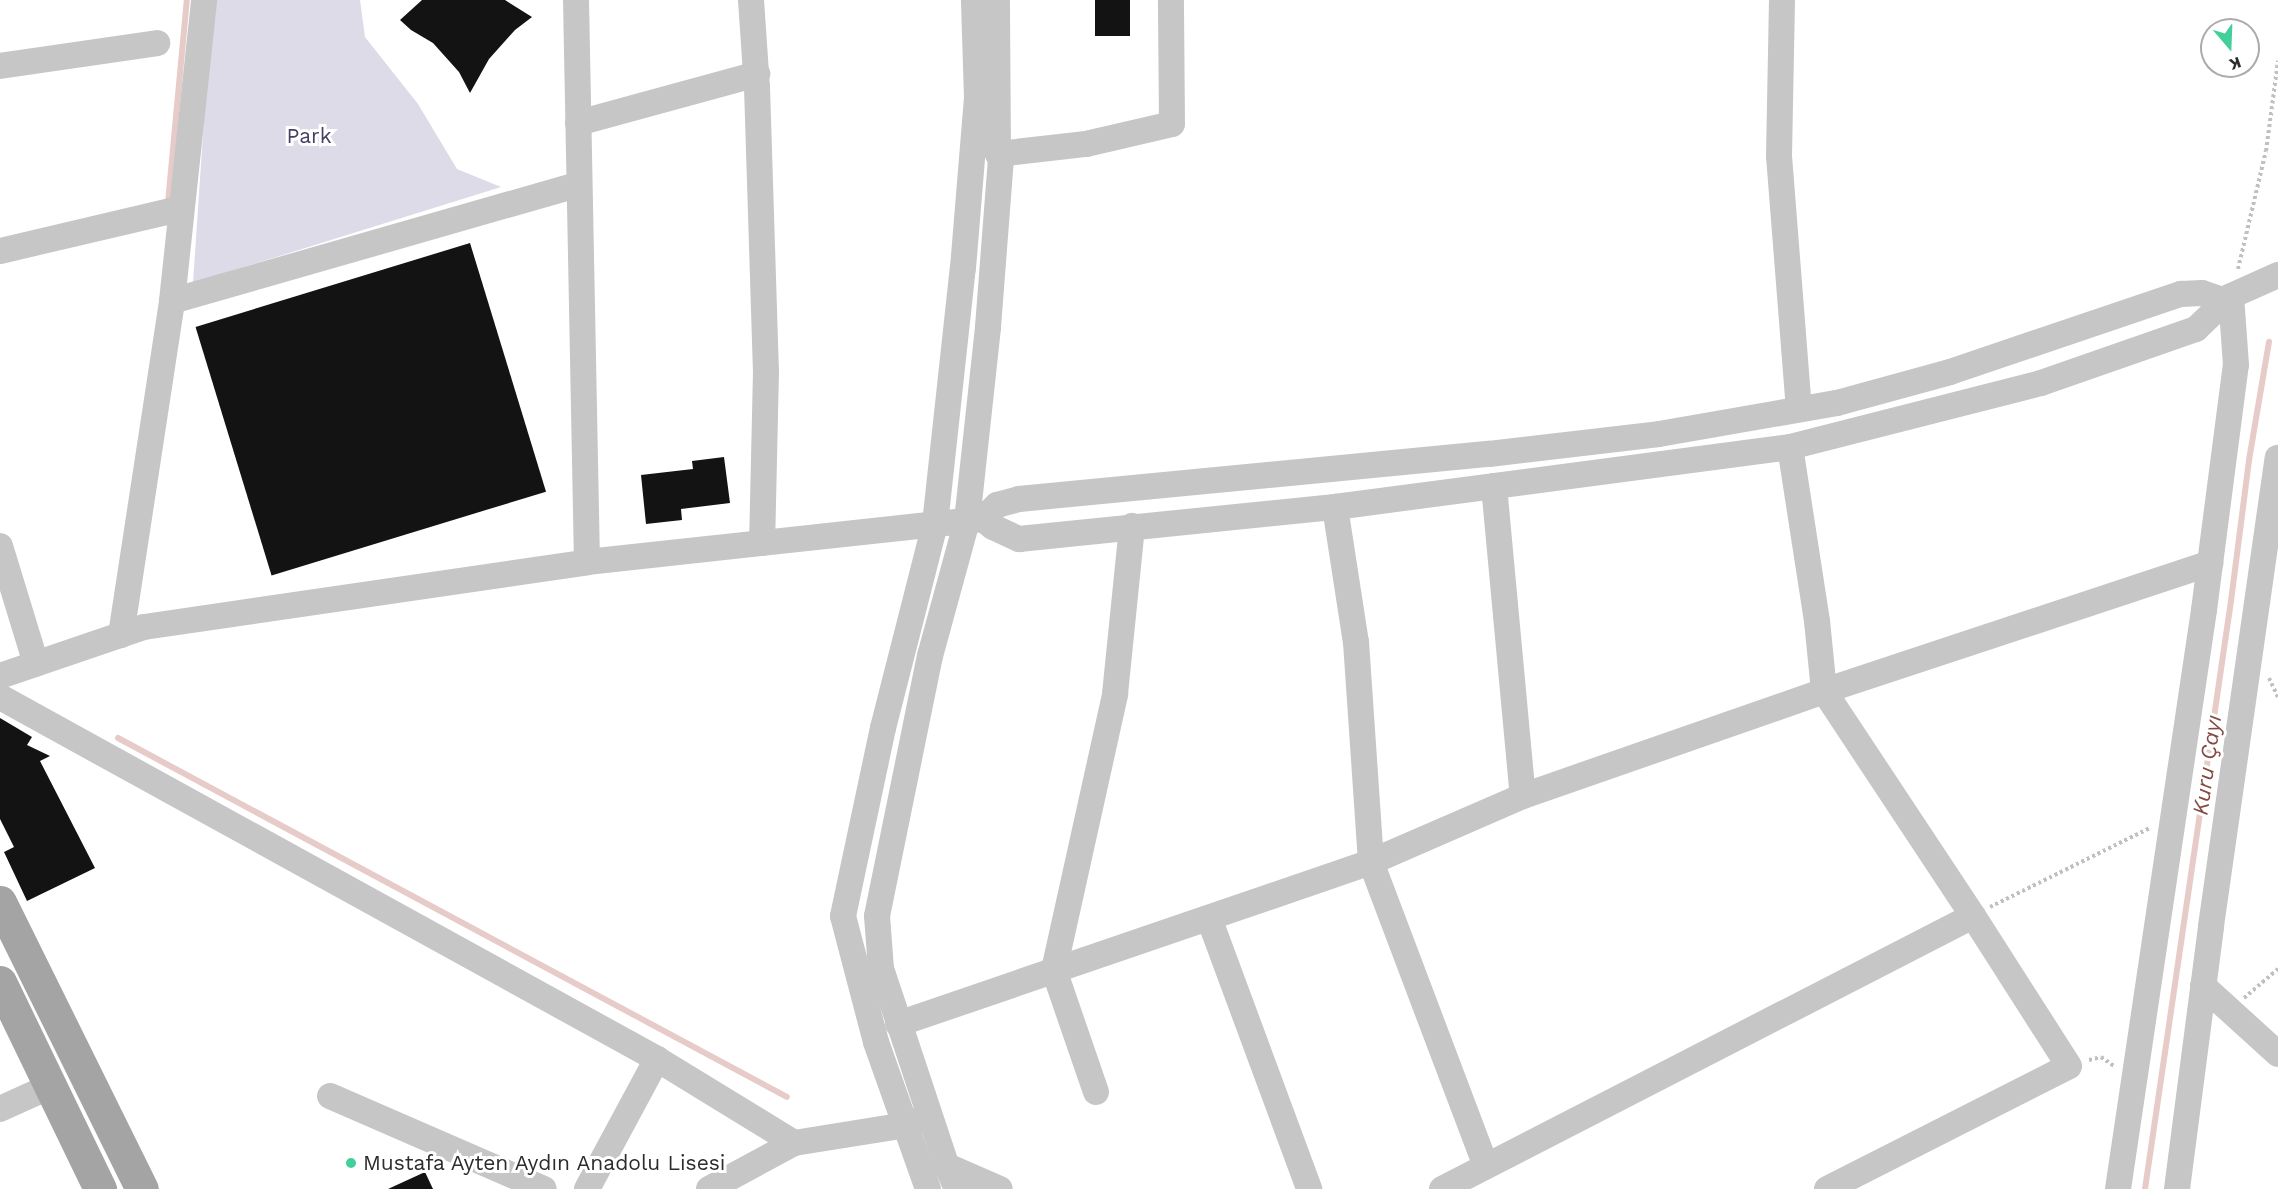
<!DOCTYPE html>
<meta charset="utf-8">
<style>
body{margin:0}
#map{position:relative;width:2278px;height:1189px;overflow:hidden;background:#fff;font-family:"Work Sans",sans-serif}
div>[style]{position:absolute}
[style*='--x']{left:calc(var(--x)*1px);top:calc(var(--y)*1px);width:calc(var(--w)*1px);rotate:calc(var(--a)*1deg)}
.green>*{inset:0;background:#dddbe8}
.stream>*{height:6px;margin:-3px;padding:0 3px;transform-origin:3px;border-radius:3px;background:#e6cbc9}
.building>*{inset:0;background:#131313;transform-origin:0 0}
.path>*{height:4px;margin-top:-2px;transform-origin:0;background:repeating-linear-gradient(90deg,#c0c0c0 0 3px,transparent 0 6px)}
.minor>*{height:26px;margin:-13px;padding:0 13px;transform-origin:13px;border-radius:13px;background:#c6c6c6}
.major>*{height:33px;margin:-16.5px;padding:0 16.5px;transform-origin:16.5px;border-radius:16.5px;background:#a4a4a4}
.dots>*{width:16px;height:16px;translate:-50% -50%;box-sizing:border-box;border:3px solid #fff;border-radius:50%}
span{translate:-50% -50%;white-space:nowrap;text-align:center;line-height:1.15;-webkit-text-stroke:6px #fff;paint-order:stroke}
.park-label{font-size:21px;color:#473f61}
.poi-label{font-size:21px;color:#2c2c2c}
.left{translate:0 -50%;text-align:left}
.water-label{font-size:22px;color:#834a44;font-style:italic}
.north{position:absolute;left:2200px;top:18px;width:60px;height:60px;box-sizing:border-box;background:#fff;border:2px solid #ababab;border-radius:50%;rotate:161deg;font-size:16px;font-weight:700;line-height:24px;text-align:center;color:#2c2c2c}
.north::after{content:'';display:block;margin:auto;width:21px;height:27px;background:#42cf9a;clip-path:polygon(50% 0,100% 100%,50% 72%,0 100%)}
</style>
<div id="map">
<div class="green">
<i style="clip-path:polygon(212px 0,360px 0,365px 37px,418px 104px,457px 169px,501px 187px,193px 283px)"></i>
</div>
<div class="stream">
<i style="--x:168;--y:203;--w:204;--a:-84.7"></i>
<i style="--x:118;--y:738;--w:759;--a:28.22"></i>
<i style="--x:2145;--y:1189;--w:594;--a:-81.68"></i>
<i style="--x:2231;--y:601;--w:142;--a:-82.7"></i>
<i style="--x:2249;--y:460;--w:120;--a:-80.4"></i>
</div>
<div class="building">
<i style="clip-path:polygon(422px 0,505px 0,532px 17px,515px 30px,489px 59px,470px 93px,459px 72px,433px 43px,411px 30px,400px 20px)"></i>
<i style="left:1095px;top:0;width:35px;height:36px"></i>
<i style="left:470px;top:243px;width:260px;height:287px;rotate:73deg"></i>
<i style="clip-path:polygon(724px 457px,730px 503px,681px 509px,682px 520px,646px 524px,641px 475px,693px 469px,692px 461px)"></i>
<i style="clip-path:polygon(0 718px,32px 737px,27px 745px,50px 756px,40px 761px,95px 868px,27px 901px,4px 852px,14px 847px,0 819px)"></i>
<i style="clip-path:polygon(425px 1172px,433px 1189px,388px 1189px)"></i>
</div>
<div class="path">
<i style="--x:2238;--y:269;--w:121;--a:-76.7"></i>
<i style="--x:2266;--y:151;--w:91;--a:-82.4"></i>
<i style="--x:2269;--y:678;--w:21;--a:65"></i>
<i style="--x:1990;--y:907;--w:178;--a:-26.3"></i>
<i style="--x:2244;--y:998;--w:45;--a:-40.5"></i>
<i style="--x:2089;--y:1060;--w:12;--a:-14"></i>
<i style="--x:2101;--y:1057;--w:16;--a:35"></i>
</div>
<div class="minor">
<i style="--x:576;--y:0;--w:562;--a:88.88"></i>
<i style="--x:751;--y:0;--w:87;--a:86.1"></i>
<i style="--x:757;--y:87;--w:284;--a:88.2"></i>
<i style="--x:766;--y:371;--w:172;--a:91.3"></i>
<i style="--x:1782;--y:0;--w:156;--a:91.1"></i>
<i style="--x:1779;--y:156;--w:254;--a:85.5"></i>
<i style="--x:0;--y:66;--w:159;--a:-8.3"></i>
<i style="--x:578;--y:123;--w:186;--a:-15.3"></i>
<i style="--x:998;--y:154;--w:89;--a:-6.5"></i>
<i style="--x:1086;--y:144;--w:88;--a:-13.1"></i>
<i style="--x:1172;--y:124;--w:124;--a:-90.5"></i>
<i style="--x:0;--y:251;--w:184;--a:-13.2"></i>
<i style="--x:172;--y:301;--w:423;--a:-16"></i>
<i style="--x:1494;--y:486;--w:311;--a:84.7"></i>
<i style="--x:1335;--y:507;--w:137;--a:81.2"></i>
<i style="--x:1356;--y:642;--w:221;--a:86.1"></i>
<i style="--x:1371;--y:862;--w:325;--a:69.3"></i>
<i style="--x:983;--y:519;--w:13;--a:39"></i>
<i style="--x:993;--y:527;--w:29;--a:25"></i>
<i style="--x:1019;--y:539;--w:318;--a:-5.8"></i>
<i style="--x:1335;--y:507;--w:459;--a:-7.5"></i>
<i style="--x:1790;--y:447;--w:259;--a:-14.3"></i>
<i style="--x:2041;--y:383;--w:164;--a:-19.2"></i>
<i style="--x:2196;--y:329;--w:28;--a:-44"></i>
<i style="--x:2216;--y:310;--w:12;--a:-59"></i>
<i style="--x:2222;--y:300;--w:61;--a:-24.1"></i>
<i style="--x:0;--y:546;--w:123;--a:73"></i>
<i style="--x:121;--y:635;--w:338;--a:-81.3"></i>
<i style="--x:172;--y:301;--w:303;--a:-83.9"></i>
<i style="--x:0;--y:676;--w:152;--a:-18.8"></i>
<i style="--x:144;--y:627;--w:448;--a:-8.3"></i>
<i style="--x:587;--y:562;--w:398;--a:-6.2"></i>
<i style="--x:983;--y:519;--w:20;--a:-45"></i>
<i style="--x:997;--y:505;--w:23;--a:-15"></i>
<i style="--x:1019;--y:499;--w:472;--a:-5.5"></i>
<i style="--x:1489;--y:454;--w:171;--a:-6.7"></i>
<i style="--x:1659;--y:434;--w:181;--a:-9.9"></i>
<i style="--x:1837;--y:403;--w:117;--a:-15.3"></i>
<i style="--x:1950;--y:372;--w:244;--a:-18.7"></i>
<i style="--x:2181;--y:294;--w:21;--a:-3"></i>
<i style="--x:2202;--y:293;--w:21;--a:19"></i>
<i style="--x:0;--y:697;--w:750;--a:28.85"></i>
<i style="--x:657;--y:1059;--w:161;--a:31.5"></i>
<i style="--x:794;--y:1143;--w:113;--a:-9.1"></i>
<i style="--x:906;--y:1125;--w:17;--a:-21"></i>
<i style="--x:1209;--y:918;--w:289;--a:69.7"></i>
<i style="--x:2203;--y:986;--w:101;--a:42.2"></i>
<i style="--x:898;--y:1024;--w:500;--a:-18.9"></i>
<i style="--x:1371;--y:862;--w:166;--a:-23.5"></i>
<i style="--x:1523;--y:796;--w:319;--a:-19.2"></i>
<i style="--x:1824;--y:691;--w:407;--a:-18.3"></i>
<i style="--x:1096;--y:1092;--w:129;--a:-109"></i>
<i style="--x:1054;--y:970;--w:283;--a:-77.5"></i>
<i style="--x:1115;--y:694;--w:169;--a:-84.2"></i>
<i style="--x:330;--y:1096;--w:233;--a:23.5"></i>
<i style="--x:0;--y:1109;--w:56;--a:-24.3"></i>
<i style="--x:940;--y:1163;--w:65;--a:23.4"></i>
<i style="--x:587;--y:1189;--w:148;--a:-61.7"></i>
<i style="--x:709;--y:1189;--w:97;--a:-28.4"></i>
<i style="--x:928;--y:1189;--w:156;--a:-109.5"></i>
<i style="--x:876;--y:1042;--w:130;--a:-104.7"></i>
<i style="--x:843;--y:916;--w:192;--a:-78"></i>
<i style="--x:883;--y:728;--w:211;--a:-75.7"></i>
<i style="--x:935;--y:524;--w:258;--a:-83.8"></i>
<i style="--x:963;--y:268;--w:171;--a:-85.3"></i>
<i style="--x:977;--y:98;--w:98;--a:-91.8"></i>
<i style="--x:957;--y:1189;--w:27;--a:-114"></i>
<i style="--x:946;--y:1164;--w:206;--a:-108.4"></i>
<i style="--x:881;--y:969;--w:53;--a:-94.3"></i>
<i style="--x:877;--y:916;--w:265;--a:-78.5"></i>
<i style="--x:930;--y:656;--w:140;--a:-74.7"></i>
<i style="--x:967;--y:521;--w:195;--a:-83.8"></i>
<i style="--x:988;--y:327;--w:169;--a:-85.6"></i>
<i style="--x:1001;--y:159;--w:6;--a:-121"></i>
<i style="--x:998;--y:154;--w:154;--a:-90.4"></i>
<i style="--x:1442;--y:1189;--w:597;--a:-27.21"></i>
<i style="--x:1973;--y:916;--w:270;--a:-123.5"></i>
<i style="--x:1824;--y:691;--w:70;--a:-95.7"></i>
<i style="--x:1817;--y:621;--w:176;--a:-98.8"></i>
<i style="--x:1827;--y:1189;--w:271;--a:-26.9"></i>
<i style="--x:2069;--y:1066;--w:178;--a:-122.6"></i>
<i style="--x:2118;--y:1189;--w:585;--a:-81.55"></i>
<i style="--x:2204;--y:610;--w:247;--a:-82.6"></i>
<i style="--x:2236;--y:365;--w:69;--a:-94.1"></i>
<i style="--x:2177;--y:1189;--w:265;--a:-82.6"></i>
<i style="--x:2211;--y:926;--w:473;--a:-81.9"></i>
</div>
<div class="major">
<i style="--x:0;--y:902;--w:320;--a:63.7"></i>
<i style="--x:0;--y:982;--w:230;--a:64.2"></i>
</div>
<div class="dots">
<i style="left:351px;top:1163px;background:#42cf9a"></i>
</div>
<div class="park-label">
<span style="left:309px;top:136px">Park</span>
</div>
<div class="poi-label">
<span class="left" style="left:363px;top:1163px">Mustafa Ayten Aydın Anadolu Lisesi</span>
</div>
<div class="water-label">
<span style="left:2207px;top:765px;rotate:-82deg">Kuru Çayı</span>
</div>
<div class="north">K</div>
</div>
